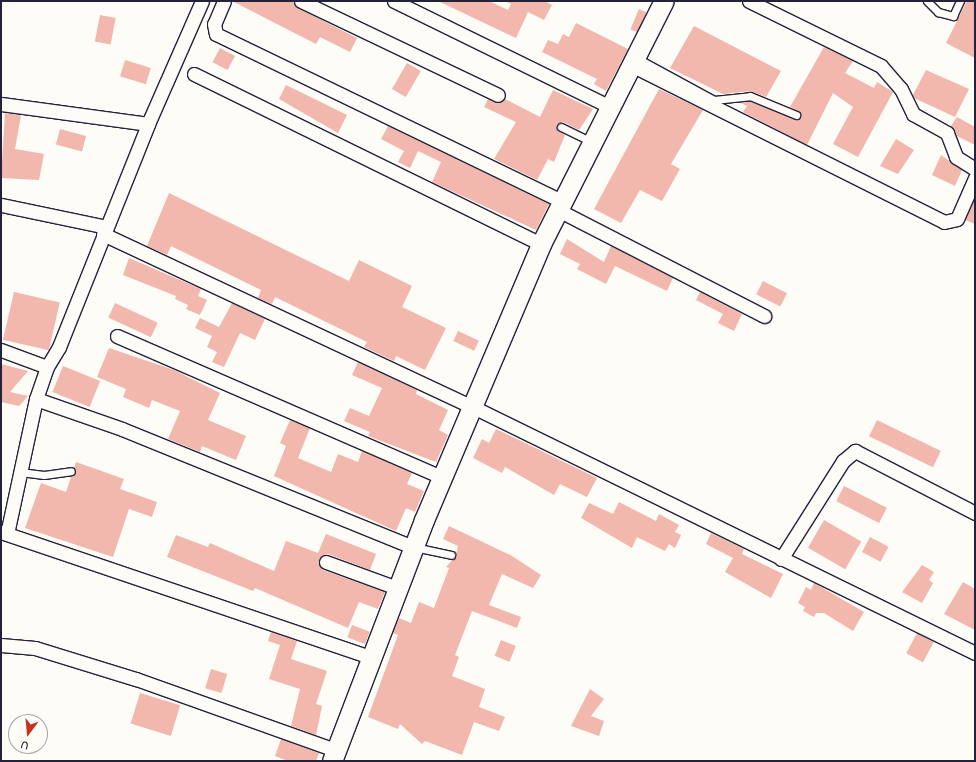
<!DOCTYPE html>
<style>
body{margin:0}
#map{position:relative;width:976px;height:762px;overflow:hidden;background:#fdfcf7;font-family:"Comic Neue",sans-serif}
div>[style]{position:absolute}
[style*='--x']{left:calc(var(--x)*1px);top:calc(var(--y)*1px);width:calc(var(--w)*1px);rotate:calc(var(--a)*1deg)}
.building>*{inset:0;background:#f2b7ad;transform-origin:0 0}
.roads{filter:drop-shadow(1px 0 #22223b) drop-shadow(-1px 0 #22223b) drop-shadow(0 1px #22223b) drop-shadow(0 -1px #22223b)}
.lane>*{height:7px;margin:-3.5px;padding:0 3.5px;transform-origin:3.5px;border-radius:3.5px;background:#fdfcf7}
.street>*{height:13px;margin:-6.5px;padding:0 6.5px;transform-origin:6.5px;border-radius:6.5px;background:#fdfcf7}
.secondary>*{height:19px;margin:-9.5px;padding:0 9.5px;transform-origin:9.5px;border-radius:9.5px;background:#fdfcf7}
span{translate:-50% -50%;white-space:nowrap;text-align:center;line-height:1.15;-webkit-text-stroke:3px #fdfcf7;paint-order:stroke}
.frame{position:absolute;inset:0;border:2px solid #22223b;pointer-events:none}
.north{position:absolute;left:8px;top:714px;width:40px;height:40px;box-sizing:border-box;background:#fdfcf7;border:1px solid #a5a5ac;border-radius:50%;rotate:196deg;font-size:11px;font-weight:700;line-height:16px;text-align:center;color:#22223b}
.north::after{content:'';display:block;margin:auto;width:14px;height:18px;background:#c8321e;clip-path:polygon(50% 0,100% 100%,50% 72%,0 100%)}
</style>
<div id="map">
<div class="building">
<i style="clip-path:polygon(232px 1px,293px 1px,298px 8px,357px 38px,350px 52px,320px 37px,316px 44px)"></i>
<i style="clip-path:polygon(438px 1px,489px 1px,508px 10px,511px 4px,505px 1px,545px 1px,552px 5px,544px 20px,528px 12px,516px 38px)"></i>
<i style="clip-path:polygon(967px 1px,975px 1px,975px 58px,946px 43px)"></i>
<i style="left:639px;top:9px;width:8px;height:22px;rotate:23deg"></i>
<i style="left:100px;top:15px;width:16px;height:27px;rotate:11deg"></i>
<i style="clip-path:polygon(576px 23px,628px 49px,606px 91px,594px 84px,597px 79px,542px 52px,548px 40px,558px 44px,563px 34px,569px 37px)"></i>
<i style="clip-path:polygon(694px 26px,781px 71px,766px 97px,750px 91px,723px 94px,670px 68px)"></i>
<i style="clip-path:polygon(824px 47px,853px 61px,845px 73px,874px 88px,877px 82px,893px 92px,858px 157px,833px 144px,853px 107px,833px 93px,807px 145px,743px 112px,747px 106px,739px 102px,749px 101px,799px 119px,800px 112px,790px 107px)"></i>
<i style="left:220px;top:48px;width:17px;height:16px;rotate:28deg"></i>
<i style="left:125px;top:60px;width:27px;height:17px;rotate:17deg"></i>
<i style="left:407px;top:63px;width:16px;height:30px;rotate:30deg"></i>
<i style="clip-path:polygon(926px 70px,969px 89px,955px 117px,914px 98px,913px 95px)"></i>
<i style="clip-path:polygon(286px 85px,347px 115px,338px 133px,279px 99px)"></i>
<i style="clip-path:polygon(659px 89px,703px 110px,671px 164px,680px 169px,662px 201px,640px 190px,621px 223px,594px 209px)"></i>
<i style="clip-path:polygon(553px 90px,593px 109px,579px 130px,563px 122px,557px 124px,557px 130px,565px 135px,554px 162px,548px 159px,537px 180px,494px 159px,516px 122px,484px 107px,488px 99px,498px 103px,505px 99px,540px 117px)"></i>
<i style="clip-path:polygon(5px 113px,21px 115px,15px 149px,44px 154px,39px 180px,1px 178px)"></i>
<i style="clip-path:polygon(957px 117px,975px 127px,975px 145px,957px 136px,951px 126px)"></i>
<i style="clip-path:polygon(388px 126px,549px 204px,536px 230px,432px 182px,441px 162px,418px 151px,410px 168px,398px 162px,404px 151px,381px 139px)"></i>
<i style="left:60px;top:129px;width:27px;height:16px;rotate:15deg"></i>
<i style="clip-path:polygon(896px 139px,914px 150px,898px 174px,880px 166px)"></i>
<i style="clip-path:polygon(941px 155px,962px 170px,955px 186px,932px 175px)"></i>
<i style="clip-path:polygon(169px 193px,349px 281px,359px 260px,412px 286px,402px 307px,446px 328px,425px 370px,396px 356px,394px 361px,364px 347px,367px 342px,275px 297px,272px 304px,258px 298px,261px 290px,171px 246px,167px 255px,147px 246px)"></i>
<i style="clip-path:polygon(975px 198px,975px 224px,965px 220px)"></i>
<i style="clip-path:polygon(567px 239px,604px 262px,611px 246px,673px 278px,667px 291px,615px 266px,606px 284px,577px 269px,580px 264px,560px 254px)"></i>
<i style="clip-path:polygon(129px 258px,201px 289px,198px 296px,207px 300px,200px 315px,186px 309px,188px 305px,175px 299px,176px 296px,123px 275px)"></i>
<i style="left:763px;top:281px;width:27px;height:15px;rotate:27deg"></i>
<i style="left:14px;top:292px;width:47px;height:49px;rotate:13deg"></i>
<i style="clip-path:polygon(700px 292px,742px 314px,734px 331px,718px 323px,723px 314px,696px 300px)"></i>
<i style="left:115px;top:303px;width:47px;height:16px;rotate:25deg"></i>
<i style="clip-path:polygon(232px 303px,265px 319px,255px 340px,240px 333px,224px 367px,212px 362px,217px 352px,207px 347px,212px 336px,195px 328px,200px 318px,219px 327px)"></i>
<i style="left:458px;top:331px;width:23px;height:11px;rotate:25deg"></i>
<i style="clip-path:polygon(109px 348px,174px 370px,220px 393px,208px 420px,246px 436px,236px 460px,202px 446px,200px 452px,168px 439px,180px 411px,152px 400px,149px 408px,123px 397px,126px 389px,97px 377px)"></i>
<i style="clip-path:polygon(358px 362px,417px 390px,416px 394px,448px 410px,439px 430px,448px 435px,436px 462px,368px 436px,370px 432px,344px 421px,350px 408px,369px 416px,382px 388px,352px 375px)"></i>
<i style="clip-path:polygon(1px 364px,28px 371px,10px 392px,28px 396px,19px 406px,1px 402px)"></i>
<i style="left:63px;top:366px;width:40px;height:28px;rotate:22deg"></i>
<i style="clip-path:polygon(290px 420px,310px 428px,298px 458px,331px 472px,338px 454px,358px 462px,362px 451px,412px 473px,407px 484px,424px 491px,415px 512px,406px 508px,396px 531px,274px 476px,286px 446px,280px 443px)"></i>
<i style="left:877px;top:420px;width:71px;height:18px;rotate:26deg"></i>
<i style="clip-path:polygon(496px 429px,597px 478px,587px 497px,560px 484px,554px 495px,505px 467px,502px 473px,473px 458px,482px 439px,489px 443px)"></i>
<i style="clip-path:polygon(76px 462px,124px 479px,120px 489px,157px 502px,152px 517px,129px 509px,113px 557px,25px 528px,41px 483px,66px 492px)"></i>
<i style="left:844px;top:486px;width:48px;height:17px;rotate:27deg"></i>
<i style="clip-path:polygon(619px 502px,656px 521px,659px 514px,679px 525px,675px 532px,681px 535px,675px 548px,669px 544px,665px 551px,637px 537px,632px 548px,581px 518px,589px 503px,613px 514px)"></i>
<i style="left:824px;top:520px;width:43px;height:32px;rotate:30deg"></i>
<i style="clip-path:polygon(449px 526px,512px 556px,541px 575px,533px 588px,502px 574px,489px 605px,521px 617px,517px 628px,472px 611px,455px 655px,459px 657px,452px 676px,485px 689px,479px 707px,505px 717px,499px 731px,474px 722px,462px 755px,425px 741px,422px 744px,400px 724px,398px 729px,368px 717px,398px 635px,393px 633px,399px 618px,411px 623px,419px 602px,434px 608px,449px 568px,446px 567px,456px 556px,458px 546px,443px 539px)"></i>
<i style="clip-path:polygon(711px 533px,744px 549px,742px 554px,783px 574px,771px 598px,725px 572px,733px 558px,706px 544px)"></i>
<i style="clip-path:polygon(326px 534px,376px 554px,370px 570px,328px 554px,319px 559px,323px 570px,385px 592px,378px 609px,359px 602px,348px 628px,255px 588px,253px 591px,167px 557px,176px 535px,208px 547px,210px 543px,274px 571px,286px 541px,318px 553px)"></i>
<i style="left:870px;top:537px;width:21px;height:17px;rotate:28deg"></i>
<i style="clip-path:polygon(922px 565px,934px 572px,929px 580px,933px 583px,922px 603px,902px 592px)"></i>
<i style="clip-path:polygon(963px 582px,975px 589px,975px 630px,944px 614px)"></i>
<i style="clip-path:polygon(814px 583px,864px 612px,853px 631px,824px 613px,816px 613px,814px 617px,803px 611px,805px 607px,798px 603px,806px 587px,811px 590px)"></i>
<i style="left:352px;top:625px;width:19px;height:13px;rotate:21deg"></i>
<i style="clip-path:polygon(271px 632px,297px 641px,291px 659px,327px 671px,316px 704px,322px 706px,316px 735px,291px 726px,300px 689px,269px 679px,280px 645px,268px 641px)"></i>
<i style="left:917px;top:633px;width:19px;height:23px;rotate:28deg"></i>
<i style="left:501px;top:640px;width:16px;height:17px;rotate:22deg"></i>
<i style="left:211px;top:669px;width:17px;height:20px;rotate:17deg"></i>
<i style="clip-path:polygon(590px 689px,604px 699px,591px 716px,604px 721px,599px 736px,571px 726px)"></i>
<i style="left:140px;top:693px;width:42px;height:32px;rotate:17deg"></i>
<i style="clip-path:polygon(281px 739px,319px 753px,316px 761px,288px 761px,275px 756px)"></i>
</div>
<div class="roads">
<div class="lane">
<i style="--x:927;--y:1;--w:16;--a:45"></i>
<i style="--x:938;--y:12;--w:16;--a:15"></i>
<i style="--x:953;--y:16;--w:17;--a:-65"></i>
<i style="--x:637;--y:58;--w:88;--a:28.6"></i>
<i style="--x:714;--y:100;--w:36;--a:-6"></i>
<i style="--x:750;--y:96;--w:50;--a:22.4"></i>
<i style="--x:561;--y:127;--w:34;--a:26"></i>
<i style="--x:20;--y:472;--w:24;--a:7"></i>
<i style="--x:44;--y:475;--w:27;--a:-8"></i>
<i style="--x:414;--y:547;--w:38;--a:12"></i>
</div>
<div class="street">
<i style="--x:224;--y:1;--w:25;--a:113"></i>
<i style="--x:214;--y:24;--w:10;--a:79"></i>
<i style="--x:216;--y:34;--w:384;--a:25.8"></i>
<i style="--x:301;--y:1;--w:218;--a:25.5"></i>
<i style="--x:394;--y:1;--w:241;--a:26.1"></i>
<i style="--x:749;--y:1;--w:147;--a:26.2"></i>
<i style="--x:881;--y:66;--w:30;--a:49"></i>
<i style="--x:901;--y:89;--w:28;--a:64"></i>
<i style="--x:913;--y:114;--w:39;--a:29"></i>
<i style="--x:947;--y:133;--w:26;--a:69"></i>
<i style="--x:956;--y:157;--w:22;--a:32"></i>
<i style="--x:631;--y:65;--w:350;--a:26.6"></i>
<i style="--x:944;--y:222;--w:13;--a:-13"></i>
<i style="--x:957;--y:219;--w:45;--a:-66.3"></i>
<i style="--x:194;--y:74;--w:386;--a:26.1"></i>
<i style="--x:1;--y:104;--w:148;--a:7.7"></i>
<i style="--x:1;--y:205;--w:107;--a:11.8"></i>
<i style="--x:558;--y:210;--w:232;--a:27.2"></i>
<i style="--x:103;--y:234;--w:406;--a:25.1"></i>
<i style="--x:471;--y:406;--w:561;--a:26.11"></i>
<i style="--x:117;--y:336;--w:354;--a:23.5"></i>
<i style="--x:1;--y:350;--w:49;--a:20.3"></i>
<i style="--x:47;--y:367;--w:34;--a:109"></i>
<i style="--x:47;--y:367;--w:23;--a:-59"></i>
<i style="--x:59;--y:347;--w:240;--a:-68.2"></i>
<i style="--x:148;--y:124;--w:134;--a:-66.3"></i>
<i style="--x:1;--y:532;--w:390;--a:18.7"></i>
<i style="--x:7;--y:534;--w:138;--a:-77.9"></i>
<i style="--x:36;--y:399;--w:91;--a:19.2"></i>
<i style="--x:122;--y:429;--w:314;--a:22.1"></i>
<i style="--x:781;--y:559;--w:116;--a:-57.7"></i>
<i style="--x:843;--y:461;--w:16;--a:-40"></i>
<i style="--x:855;--y:451;--w:135;--a:27.3"></i>
<i style="--x:326;--y:562;--w:76;--a:20.1"></i>
<i style="--x:1;--y:645;--w:34;--a:5"></i>
<i style="--x:35;--y:648;--w:106;--a:17.1"></i>
<i style="--x:136;--y:679;--w:211;--a:19.6"></i>
</div>
<div class="secondary">
<i style="--x:332;--y:761;--w:258;--a:-69.1"></i>
<i style="--x:424;--y:520;--w:300;--a:-67"></i>
<i style="--x:541;--y:244;--w:272;--a:-63.2"></i>
</div>
</div>
<div class="frame"></div>
<div class="north">U</div>
</div>
